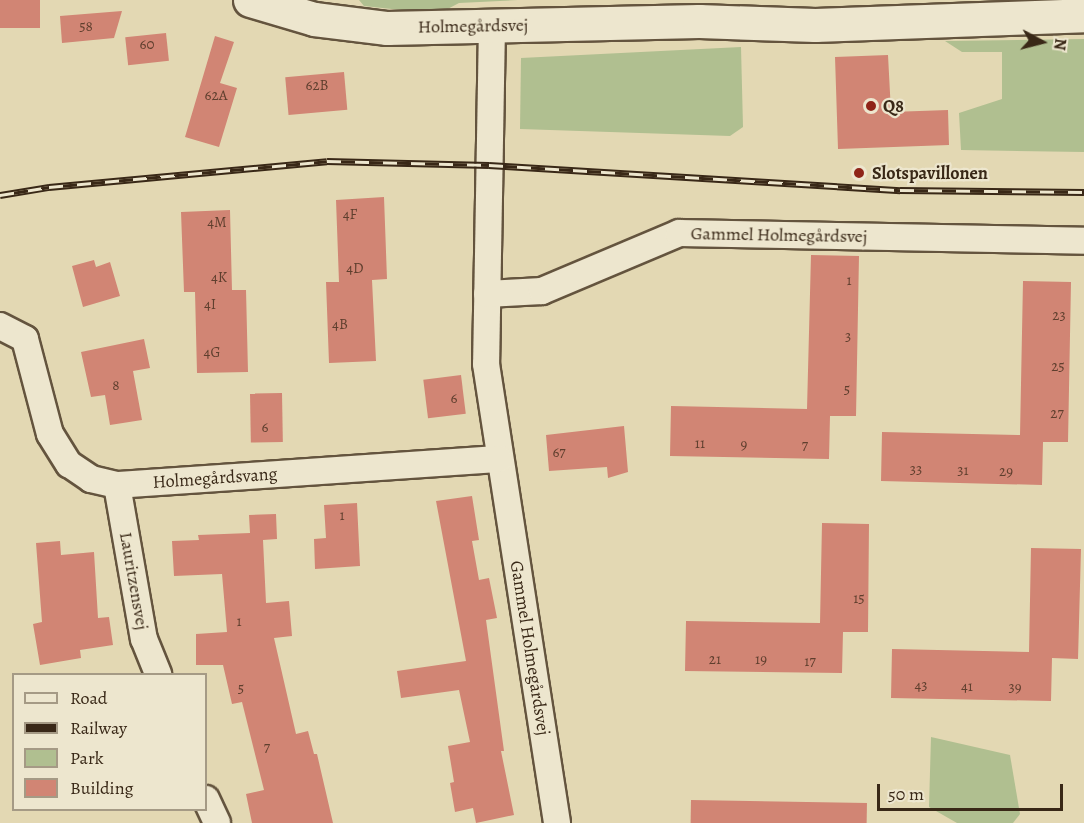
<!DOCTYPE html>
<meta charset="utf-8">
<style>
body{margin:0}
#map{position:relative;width:1084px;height:823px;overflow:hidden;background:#e3d8b3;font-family:Alegreya,serif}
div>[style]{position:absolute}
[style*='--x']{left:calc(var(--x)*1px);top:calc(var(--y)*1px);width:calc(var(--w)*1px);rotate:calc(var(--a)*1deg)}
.green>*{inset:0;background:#b0bf90}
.building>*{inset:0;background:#d18574;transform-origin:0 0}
.roads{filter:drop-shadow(2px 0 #64543e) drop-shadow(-2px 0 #64543e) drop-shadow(0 2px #64543e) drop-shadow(0 -2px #64543e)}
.street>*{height:26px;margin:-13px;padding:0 13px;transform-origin:13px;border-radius:13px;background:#ede6ce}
.secondary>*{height:33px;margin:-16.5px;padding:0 16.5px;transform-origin:16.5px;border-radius:16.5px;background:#ede6ce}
.rail>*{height:7px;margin-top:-3.5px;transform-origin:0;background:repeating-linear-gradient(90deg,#ede6ce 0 14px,#392817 0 28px);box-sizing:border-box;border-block:2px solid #392817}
.dots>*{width:16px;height:16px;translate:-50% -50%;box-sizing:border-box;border:3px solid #ede6ce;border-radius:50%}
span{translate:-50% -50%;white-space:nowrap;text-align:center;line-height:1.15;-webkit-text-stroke:4.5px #ede6ce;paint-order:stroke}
.number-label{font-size:15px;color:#5f3f2e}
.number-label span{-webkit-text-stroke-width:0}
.street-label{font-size:18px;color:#392817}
.poi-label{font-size:18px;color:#392817;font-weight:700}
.left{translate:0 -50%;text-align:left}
.legend{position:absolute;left:12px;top:673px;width:195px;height:138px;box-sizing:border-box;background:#ede6ce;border:2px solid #a59a85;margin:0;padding:8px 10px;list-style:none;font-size:18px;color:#392817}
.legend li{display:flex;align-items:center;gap:12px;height:30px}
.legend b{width:30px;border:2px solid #a59a85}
.north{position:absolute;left:1012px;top:12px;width:60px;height:60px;-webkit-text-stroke:4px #ede6ce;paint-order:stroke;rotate:97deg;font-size:16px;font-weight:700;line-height:24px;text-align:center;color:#392817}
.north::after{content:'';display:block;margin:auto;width:21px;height:27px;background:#392817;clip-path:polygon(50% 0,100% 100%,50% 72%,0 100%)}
.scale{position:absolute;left:877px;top:784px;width:186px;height:27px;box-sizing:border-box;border:3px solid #392817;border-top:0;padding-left:8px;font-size:18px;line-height:21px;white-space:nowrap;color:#392817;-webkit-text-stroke:4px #ede6ce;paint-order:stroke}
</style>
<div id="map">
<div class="green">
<i style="clip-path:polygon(359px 0,518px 0,459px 3px,438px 14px,364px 6px)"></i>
<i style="clip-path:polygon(1084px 39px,1084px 152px,961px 150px,959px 113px,1002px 99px,1002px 52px,962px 52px,945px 41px)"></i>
<i style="clip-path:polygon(741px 47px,743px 127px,730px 136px,520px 129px,521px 58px)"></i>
<i style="clip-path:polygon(931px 737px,1010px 755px,1020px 814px,1013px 823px,957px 823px,929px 807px)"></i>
</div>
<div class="building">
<i style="left:0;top:0;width:40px;height:28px"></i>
<i style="clip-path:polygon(122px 11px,114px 38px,62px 43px,60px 16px)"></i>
<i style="left:166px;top:33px;width:28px;height:41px;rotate:84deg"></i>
<i style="clip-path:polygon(215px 36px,234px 42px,220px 83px,237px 88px,219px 147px,185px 137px)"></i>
<i style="clip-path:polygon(888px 55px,891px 112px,948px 110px,949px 145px,838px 149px,835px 57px)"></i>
<i style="left:344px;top:72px;width:38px;height:59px;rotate:85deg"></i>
<i style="clip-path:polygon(384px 197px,387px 279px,372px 280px,376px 361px,329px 363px,326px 282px,339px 282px,336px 200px)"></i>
<i style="clip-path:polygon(230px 210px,232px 290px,246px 290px,248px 372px,197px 373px,195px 292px,184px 292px,181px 212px)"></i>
<i style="clip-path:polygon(811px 255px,859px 256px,856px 416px,830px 416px,829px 459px,670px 456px,671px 406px,807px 409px)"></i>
<i style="clip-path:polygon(94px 260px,96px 267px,110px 262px,120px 296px,83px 307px,72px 266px)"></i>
<i style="clip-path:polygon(1023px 281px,1071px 282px,1068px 442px,1043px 442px,1042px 485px,881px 481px,882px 432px,1020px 435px)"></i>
<i style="clip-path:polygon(144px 339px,150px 368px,133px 371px,142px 420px,110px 425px,105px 395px,91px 397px,81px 352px)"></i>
<i style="left:461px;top:375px;width:39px;height:38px;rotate:83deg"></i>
<i style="left:282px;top:393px;width:49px;height:32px;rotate:89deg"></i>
<i style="clip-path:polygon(624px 426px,628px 472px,608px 478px,607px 467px,549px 471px,546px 435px)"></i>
<i style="clip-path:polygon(472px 496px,479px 540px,472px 541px,479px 580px,489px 578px,497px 618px,486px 620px,504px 751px,501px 751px,514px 815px,476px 823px,473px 808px,455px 812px,450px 783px,454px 782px,448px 746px,470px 742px,459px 690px,401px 698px,397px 671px,466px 661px,436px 501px)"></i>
<i style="clip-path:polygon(357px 503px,360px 566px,315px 569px,314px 539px,326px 538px,324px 505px)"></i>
<i style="clip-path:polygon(276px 514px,277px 539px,263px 540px,266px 603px,289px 601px,292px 636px,274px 638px,296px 734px,308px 731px,314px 754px,317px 754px,333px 823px,252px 823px,246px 794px,264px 790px,242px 702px,232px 704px,223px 665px,196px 665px,196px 634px,227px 632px,222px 574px,174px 576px,172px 541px,199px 540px,198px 535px,250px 533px,249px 515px)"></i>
<i style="clip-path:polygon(822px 523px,869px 524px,868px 632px,843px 632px,842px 673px,685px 671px,686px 621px,820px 623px)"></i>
<i style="clip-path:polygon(60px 541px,61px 555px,94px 552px,98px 618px,109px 617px,113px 645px,80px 650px,81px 658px,40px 665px,33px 624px,42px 622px,36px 543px)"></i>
<i style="clip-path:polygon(1031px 548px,1081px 549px,1078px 659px,1052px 658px,1051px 701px,891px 698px,892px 649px,1029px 652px)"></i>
<i style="left:691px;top:800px;width:176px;height:23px;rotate:1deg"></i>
</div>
<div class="roads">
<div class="street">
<i style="--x:492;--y:25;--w:339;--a:91"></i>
<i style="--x:486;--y:364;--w:464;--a:81.2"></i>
<i style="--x:487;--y:294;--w:55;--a:-3.1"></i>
<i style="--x:542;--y:291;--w:149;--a:-22.9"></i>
<i style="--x:679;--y:233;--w:405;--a:1.1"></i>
<i style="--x:0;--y:326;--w:28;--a:27"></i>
<i style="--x:25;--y:339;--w:98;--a:75.3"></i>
<i style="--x:50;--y:434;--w:36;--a:58"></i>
<i style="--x:69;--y:464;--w:27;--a:34"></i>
<i style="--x:91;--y:479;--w:27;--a:13"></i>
<i style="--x:117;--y:485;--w:383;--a:-3.9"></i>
<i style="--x:117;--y:485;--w:156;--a:80.1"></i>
<i style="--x:144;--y:639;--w:38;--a:68"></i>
<i style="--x:206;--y:799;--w:26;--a:65"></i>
</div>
<div class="secondary">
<i style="--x:250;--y:0;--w:67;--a:16.5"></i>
<i style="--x:314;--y:19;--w:74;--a:7"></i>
<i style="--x:387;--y:28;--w:312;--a:-1.3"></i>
<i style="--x:699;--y:21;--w:116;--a:2"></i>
<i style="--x:815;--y:25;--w:269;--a:-2.1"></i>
</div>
</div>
<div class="rail">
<i style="--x:0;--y:195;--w:50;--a:-9.3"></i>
<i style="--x:49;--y:187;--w:279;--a:-5.3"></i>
<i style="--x:327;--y:161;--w:162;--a:1.4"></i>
<i style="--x:489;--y:165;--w:412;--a:3.5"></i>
<i style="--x:900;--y:190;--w:184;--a:0.6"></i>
</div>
<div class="dots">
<i style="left:871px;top:106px;background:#8f2418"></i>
<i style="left:859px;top:173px;background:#8f2418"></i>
</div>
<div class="number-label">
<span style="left:86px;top:27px">58</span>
<span style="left:147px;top:45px">60</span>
<span style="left:317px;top:86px">62B</span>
<span style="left:216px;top:96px">62A</span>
<span style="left:350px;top:215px">4F</span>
<span style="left:217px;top:223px">4M</span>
<span style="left:355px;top:269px">4D</span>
<span style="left:219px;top:278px">4K</span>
<span style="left:849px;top:281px">1</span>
<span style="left:210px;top:305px">4I</span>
<span style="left:1059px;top:316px">23</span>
<span style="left:340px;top:325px">4B</span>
<span style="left:848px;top:337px">3</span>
<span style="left:212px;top:353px">4G</span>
<span style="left:1058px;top:367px">25</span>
<span style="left:116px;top:386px">8</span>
<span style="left:847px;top:390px">5</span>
<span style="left:454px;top:399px">6</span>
<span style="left:1057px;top:414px">27</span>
<span style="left:265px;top:428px">6</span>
<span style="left:700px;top:444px">11</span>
<span style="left:744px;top:445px">9</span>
<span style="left:805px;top:446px">7</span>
<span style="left:559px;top:453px">67</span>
<span style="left:916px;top:470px">33</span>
<span style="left:963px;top:471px">31</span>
<span style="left:1006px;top:472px">29</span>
<span style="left:342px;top:516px">1</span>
<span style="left:859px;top:599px">15</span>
<span style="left:239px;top:622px">1</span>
<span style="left:715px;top:660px">21</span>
<span style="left:761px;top:660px">19</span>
<span style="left:810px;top:662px">17</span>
<span style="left:921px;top:686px">43</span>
<span style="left:967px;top:687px">41</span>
<span style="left:1015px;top:688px">39</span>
<span style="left:241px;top:689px">5</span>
<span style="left:267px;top:748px">7</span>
</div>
<div class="street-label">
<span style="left:473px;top:26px;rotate:-1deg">Holmegårdsvej</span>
<span style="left:779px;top:235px;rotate:1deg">Gammel Holmegårdsvej</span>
<span style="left:215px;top:478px;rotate:-4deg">Holmegårdsvang</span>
<span style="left:134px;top:581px;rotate:80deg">Lauritzensvej</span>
<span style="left:530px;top:648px;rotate:81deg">Gammel Holmegårdsvej</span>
</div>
<div class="poi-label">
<span class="left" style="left:883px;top:106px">Q8</span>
<span class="left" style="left:872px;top:173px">Slotspavillonen</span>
</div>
<ul class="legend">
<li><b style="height:8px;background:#ede6ce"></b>Road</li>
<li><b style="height:8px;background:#392817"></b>Railway</li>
<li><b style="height:16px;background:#b0bf90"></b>Park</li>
<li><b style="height:16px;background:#d18574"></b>Building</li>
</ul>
<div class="north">N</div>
<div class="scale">50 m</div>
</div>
